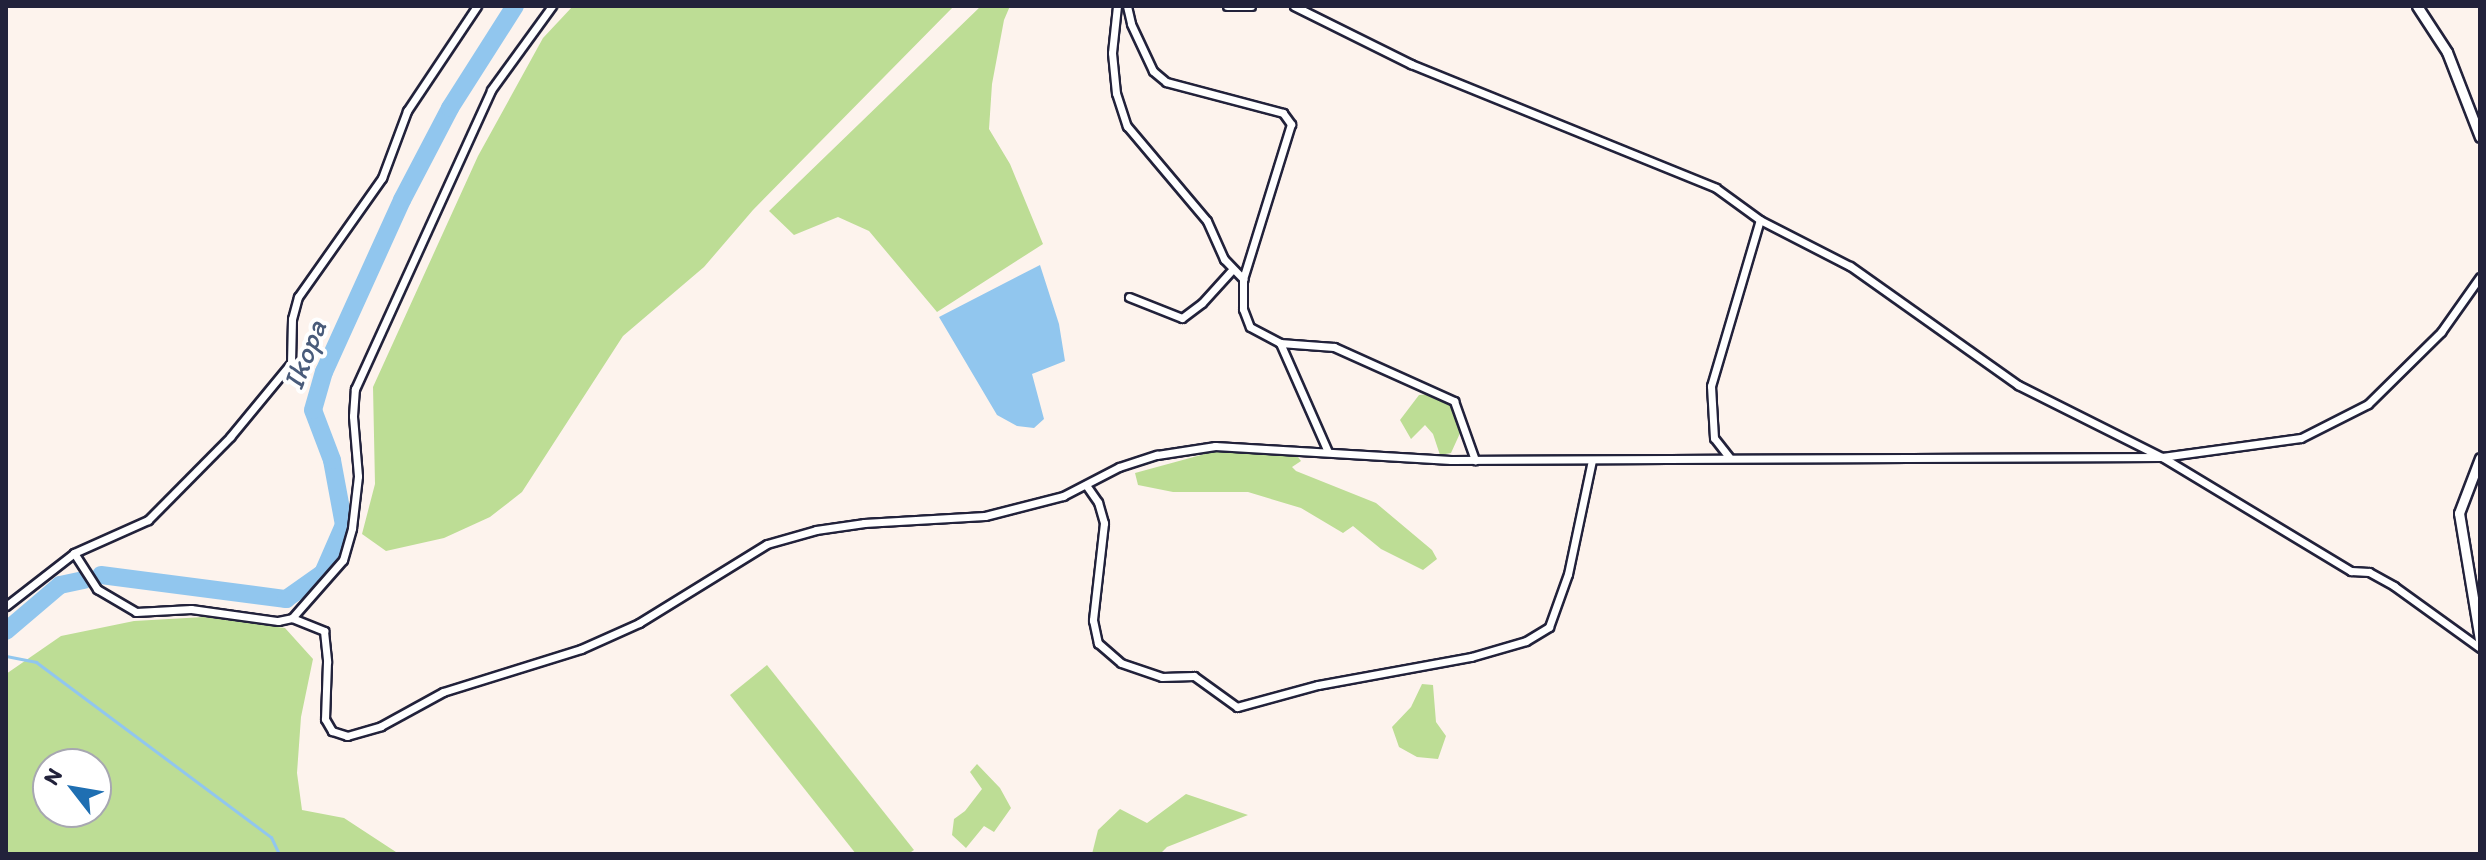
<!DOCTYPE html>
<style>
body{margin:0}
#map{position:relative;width:2486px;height:860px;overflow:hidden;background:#fdf3ed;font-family:Itim,sans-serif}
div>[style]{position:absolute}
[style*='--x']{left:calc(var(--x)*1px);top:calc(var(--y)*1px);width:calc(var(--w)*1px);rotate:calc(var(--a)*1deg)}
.green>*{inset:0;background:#bddd95}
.water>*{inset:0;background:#91c6ee}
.stream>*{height:3px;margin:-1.5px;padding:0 1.5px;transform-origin:1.5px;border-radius:1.5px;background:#91c6ee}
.river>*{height:18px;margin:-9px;padding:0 9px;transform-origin:9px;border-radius:9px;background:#91c6ee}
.roads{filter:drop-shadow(2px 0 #22223b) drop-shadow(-2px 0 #22223b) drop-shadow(0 2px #22223b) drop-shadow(0 -2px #22223b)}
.minor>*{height:7px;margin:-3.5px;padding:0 3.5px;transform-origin:3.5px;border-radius:3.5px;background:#fff}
.tertiary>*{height:9px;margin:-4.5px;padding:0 4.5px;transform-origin:4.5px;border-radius:4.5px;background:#fff}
span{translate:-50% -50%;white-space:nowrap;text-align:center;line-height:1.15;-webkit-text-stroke:8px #fff;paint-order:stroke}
.water-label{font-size:30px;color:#495b7a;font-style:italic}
.frame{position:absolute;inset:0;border:8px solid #22223b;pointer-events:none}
.north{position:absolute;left:32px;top:748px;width:80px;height:80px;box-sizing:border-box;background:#fff;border:2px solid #a7a7b1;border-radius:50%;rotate:301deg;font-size:22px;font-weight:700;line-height:32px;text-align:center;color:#22223b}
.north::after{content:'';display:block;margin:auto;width:28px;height:36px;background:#1f6fb2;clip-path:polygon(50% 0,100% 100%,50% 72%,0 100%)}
</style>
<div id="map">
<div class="green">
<i style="clip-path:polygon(573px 6px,954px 6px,753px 210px,704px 267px,623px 336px,522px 492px,490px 517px,444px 538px,386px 551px,362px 534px,375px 484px,373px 387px,478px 156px,543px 38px)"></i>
<i style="clip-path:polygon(981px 6px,1010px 6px,1004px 20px,992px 84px,989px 129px,1010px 164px,1043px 244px,937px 312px,869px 231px,838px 217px,794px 235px,769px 211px)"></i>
<i style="clip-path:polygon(1433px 394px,1452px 406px,1461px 431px,1451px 453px,1440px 455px,1433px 434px,1425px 425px,1411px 439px,1400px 420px,1419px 395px)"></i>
<i style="clip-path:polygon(1243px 451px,1295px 453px,1301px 461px,1292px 467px,1296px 471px,1376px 503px,1432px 550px,1437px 559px,1423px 570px,1381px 549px,1353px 526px,1343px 533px,1301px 508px,1248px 492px,1173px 492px,1138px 485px,1135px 473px,1212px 452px)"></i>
<i style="clip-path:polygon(evenodd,204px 617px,285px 628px,313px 659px,301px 717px,297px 773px,302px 810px,344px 818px,399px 854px,6px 854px,6px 674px,61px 636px,134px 621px,204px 617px,96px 764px,96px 812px,48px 812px,48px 764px,96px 764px)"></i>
<i style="clip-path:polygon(767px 665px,914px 850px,908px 854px,856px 854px,730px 695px)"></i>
<i style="clip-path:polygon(1422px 684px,1433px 685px,1436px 722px,1446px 736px,1438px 759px,1417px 757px,1399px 747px,1392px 727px,1411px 707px)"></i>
<i style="clip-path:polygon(977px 764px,1000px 788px,1011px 808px,994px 832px,984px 826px,966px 848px,952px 835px,954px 819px,965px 811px,982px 789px,970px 772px)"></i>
<i style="clip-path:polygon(1186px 794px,1248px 815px,1167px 847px,1160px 854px,1092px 854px,1098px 830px,1120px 809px,1147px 823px)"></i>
</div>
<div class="water">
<i style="clip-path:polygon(1040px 265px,1059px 324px,1065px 361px,1032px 374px,1044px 419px,1034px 428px,1017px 426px,997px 415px,939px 317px)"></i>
</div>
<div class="stream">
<i style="--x:6;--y:656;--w:31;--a:11"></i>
<i style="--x:36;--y:662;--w:293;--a:36.7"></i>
<i style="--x:271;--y:837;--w:19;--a:65"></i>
</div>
<div class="river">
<i style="--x:101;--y:575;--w:187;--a:7.4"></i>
<i style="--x:286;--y:599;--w:45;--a:-35.1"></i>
<i style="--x:323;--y:573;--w:52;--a:-66.4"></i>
<i style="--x:344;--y:525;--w:66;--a:-100.5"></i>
<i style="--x:332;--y:460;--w:53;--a:-110.8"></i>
<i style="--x:313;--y:410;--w:40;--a:-74"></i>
<i style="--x:324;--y:372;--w:189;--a:-65.6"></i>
<i style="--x:402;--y:200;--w:104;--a:-62.4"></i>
<i style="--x:450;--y:108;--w:121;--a:-57.5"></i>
<i style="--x:6;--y:631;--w:71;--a:-40.4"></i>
<i style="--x:60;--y:585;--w:24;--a:-12"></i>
</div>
<div class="roads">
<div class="minor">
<i style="--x:1117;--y:6;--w:47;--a:96.1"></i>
<i style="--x:1112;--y:53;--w:40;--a:84.3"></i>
<i style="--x:1116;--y:93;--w:35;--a:72"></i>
<i style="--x:1127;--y:126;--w:124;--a:49.9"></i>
<i style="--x:1207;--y:221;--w:42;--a:65.9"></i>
<i style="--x:1224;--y:259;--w:28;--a:46"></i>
<i style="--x:1243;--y:279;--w:30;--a:90"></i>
<i style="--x:1243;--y:309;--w:19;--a:69"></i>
<i style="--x:1250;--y:327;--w:34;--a:28"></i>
<i style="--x:1280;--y:343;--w:119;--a:66.2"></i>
<i style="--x:1127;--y:6;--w:18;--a:77"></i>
<i style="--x:1131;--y:24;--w:52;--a:64.9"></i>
<i style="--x:1153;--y:71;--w:17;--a:40"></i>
<i style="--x:1166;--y:82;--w:121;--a:14.8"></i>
<i style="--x:1283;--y:113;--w:14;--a:54"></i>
<i style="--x:1291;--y:124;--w:162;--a:107.2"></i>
<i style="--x:1227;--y:6;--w:24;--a:0"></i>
<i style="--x:1294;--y:6;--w:131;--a:26.4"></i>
<i style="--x:1411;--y:64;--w:329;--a:22.1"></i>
<i style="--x:1716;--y:188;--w:54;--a:36"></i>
<i style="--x:1760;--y:220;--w:101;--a:27.1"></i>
<i style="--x:1850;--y:266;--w:206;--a:35.3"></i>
<i style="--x:2018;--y:385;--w:161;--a:26.6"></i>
<i style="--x:2162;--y:457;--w:140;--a:-7.8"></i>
<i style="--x:2301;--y:438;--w:75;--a:-26.9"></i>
<i style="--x:2368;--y:404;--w:103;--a:-44.6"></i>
<i style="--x:2441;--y:332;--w:67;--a:-54.7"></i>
<i style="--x:1129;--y:297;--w:57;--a:21.6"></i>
<i style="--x:1182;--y:318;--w:25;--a:-37"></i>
<i style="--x:1202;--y:303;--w:45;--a:-47.7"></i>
<i style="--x:1280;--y:343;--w:54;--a:4.2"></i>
<i style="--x:1334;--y:347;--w:132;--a:24.2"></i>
<i style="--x:1454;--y:401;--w:63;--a:70.4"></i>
<i style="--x:1729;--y:457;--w:24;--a:-128"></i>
<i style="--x:1714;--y:438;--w:52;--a:-93.3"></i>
<i style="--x:1711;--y:386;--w:173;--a:-73.6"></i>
<i style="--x:1086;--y:485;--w:21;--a:55"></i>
<i style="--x:1098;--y:502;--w:22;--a:74"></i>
<i style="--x:1104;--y:523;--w:98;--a:96.5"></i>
<i style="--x:1093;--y:620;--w:24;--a:78"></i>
<i style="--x:1098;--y:643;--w:30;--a:41"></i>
<i style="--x:1121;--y:663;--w:43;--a:18.9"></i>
<i style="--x:1162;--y:677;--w:32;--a:-2"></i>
<i style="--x:1194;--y:676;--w:53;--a:35.8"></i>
<i style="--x:1237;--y:707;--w:84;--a:-15.2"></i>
<i style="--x:1318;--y:685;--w:156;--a:-10.4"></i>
<i style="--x:1471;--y:657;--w:57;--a:-16.2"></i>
<i style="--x:1526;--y:641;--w:27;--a:-31"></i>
<i style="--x:1549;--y:627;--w:56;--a:-70.3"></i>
<i style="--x:1568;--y:574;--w:116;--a:-78.1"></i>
<i style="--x:74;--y:553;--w:43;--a:57.4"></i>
<i style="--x:97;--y:589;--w:45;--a:30.5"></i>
<i style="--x:136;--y:612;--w:55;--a:-3.1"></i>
<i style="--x:191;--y:609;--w:88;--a:7.9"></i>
<i style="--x:278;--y:621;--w:14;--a:-12"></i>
<i style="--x:292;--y:618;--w:35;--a:22"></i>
<i style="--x:324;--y:631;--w:31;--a:84"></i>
<i style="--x:327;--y:662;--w:57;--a:92"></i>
<i style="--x:325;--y:719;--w:14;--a:60"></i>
<i style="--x:332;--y:731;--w:16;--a:18"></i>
<i style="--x:347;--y:736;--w:35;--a:-16"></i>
<i style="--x:381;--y:726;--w:71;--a:-28.7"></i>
<i style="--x:443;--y:692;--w:145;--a:-17.3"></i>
<i style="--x:581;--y:649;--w:64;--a:-24.1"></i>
<i style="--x:639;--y:623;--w:150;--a:-31.7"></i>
<i style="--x:767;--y:544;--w:51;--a:-15.9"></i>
<i style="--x:816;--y:530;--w:49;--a:-8.3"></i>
<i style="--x:864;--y:523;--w:121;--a:-3.3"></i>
<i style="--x:985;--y:516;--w:81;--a:-14.4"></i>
<i style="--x:1063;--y:496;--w:63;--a:-27.4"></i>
<i style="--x:1119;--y:467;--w:40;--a:-18"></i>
<i style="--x:1157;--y:455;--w:59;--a:-8.8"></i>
<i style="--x:1215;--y:446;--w:236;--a:3.4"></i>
<i style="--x:1451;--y:460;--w:711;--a:-0.24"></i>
<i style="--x:2162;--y:457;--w:221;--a:31.1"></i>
<i style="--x:2351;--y:571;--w:18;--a:3"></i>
<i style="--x:2369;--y:572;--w:29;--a:29"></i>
<i style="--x:2394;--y:586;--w:106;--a:35.8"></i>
<i style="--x:6;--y:606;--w:86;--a:-37.9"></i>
<i style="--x:74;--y:553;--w:81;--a:-24"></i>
<i style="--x:148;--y:520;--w:117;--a:-45.3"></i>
<i style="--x:230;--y:437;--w:96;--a:-50.5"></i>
<i style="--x:291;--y:363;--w:44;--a:-88.7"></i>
<i style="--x:292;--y:319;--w:23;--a:-75"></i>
<i style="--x:298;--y:297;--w:146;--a:-54.8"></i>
<i style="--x:382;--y:178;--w:72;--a:-69.5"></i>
<i style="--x:407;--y:111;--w:126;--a:-56.3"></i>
<i style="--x:292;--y:618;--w:77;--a:-48.7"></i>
<i style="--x:343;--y:560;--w:33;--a:-74"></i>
<i style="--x:352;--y:528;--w:52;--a:-83.4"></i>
<i style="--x:358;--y:476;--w:60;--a:-94.8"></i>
<i style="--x:353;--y:416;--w:27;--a:-86"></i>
<i style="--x:355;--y:389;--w:328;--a:-65.5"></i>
<i style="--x:491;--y:90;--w:104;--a:-54"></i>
</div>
<div class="tertiary">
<i style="--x:2417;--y:6;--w:55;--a:56.9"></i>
<i style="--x:2447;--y:52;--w:91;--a:68.8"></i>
<i style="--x:2480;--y:458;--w:59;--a:110.9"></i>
<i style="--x:2459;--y:513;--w:129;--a:80.6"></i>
</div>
</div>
<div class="water-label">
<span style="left:305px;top:355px;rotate:-69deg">Ikopa</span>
</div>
<div class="frame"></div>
<div class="north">N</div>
</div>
